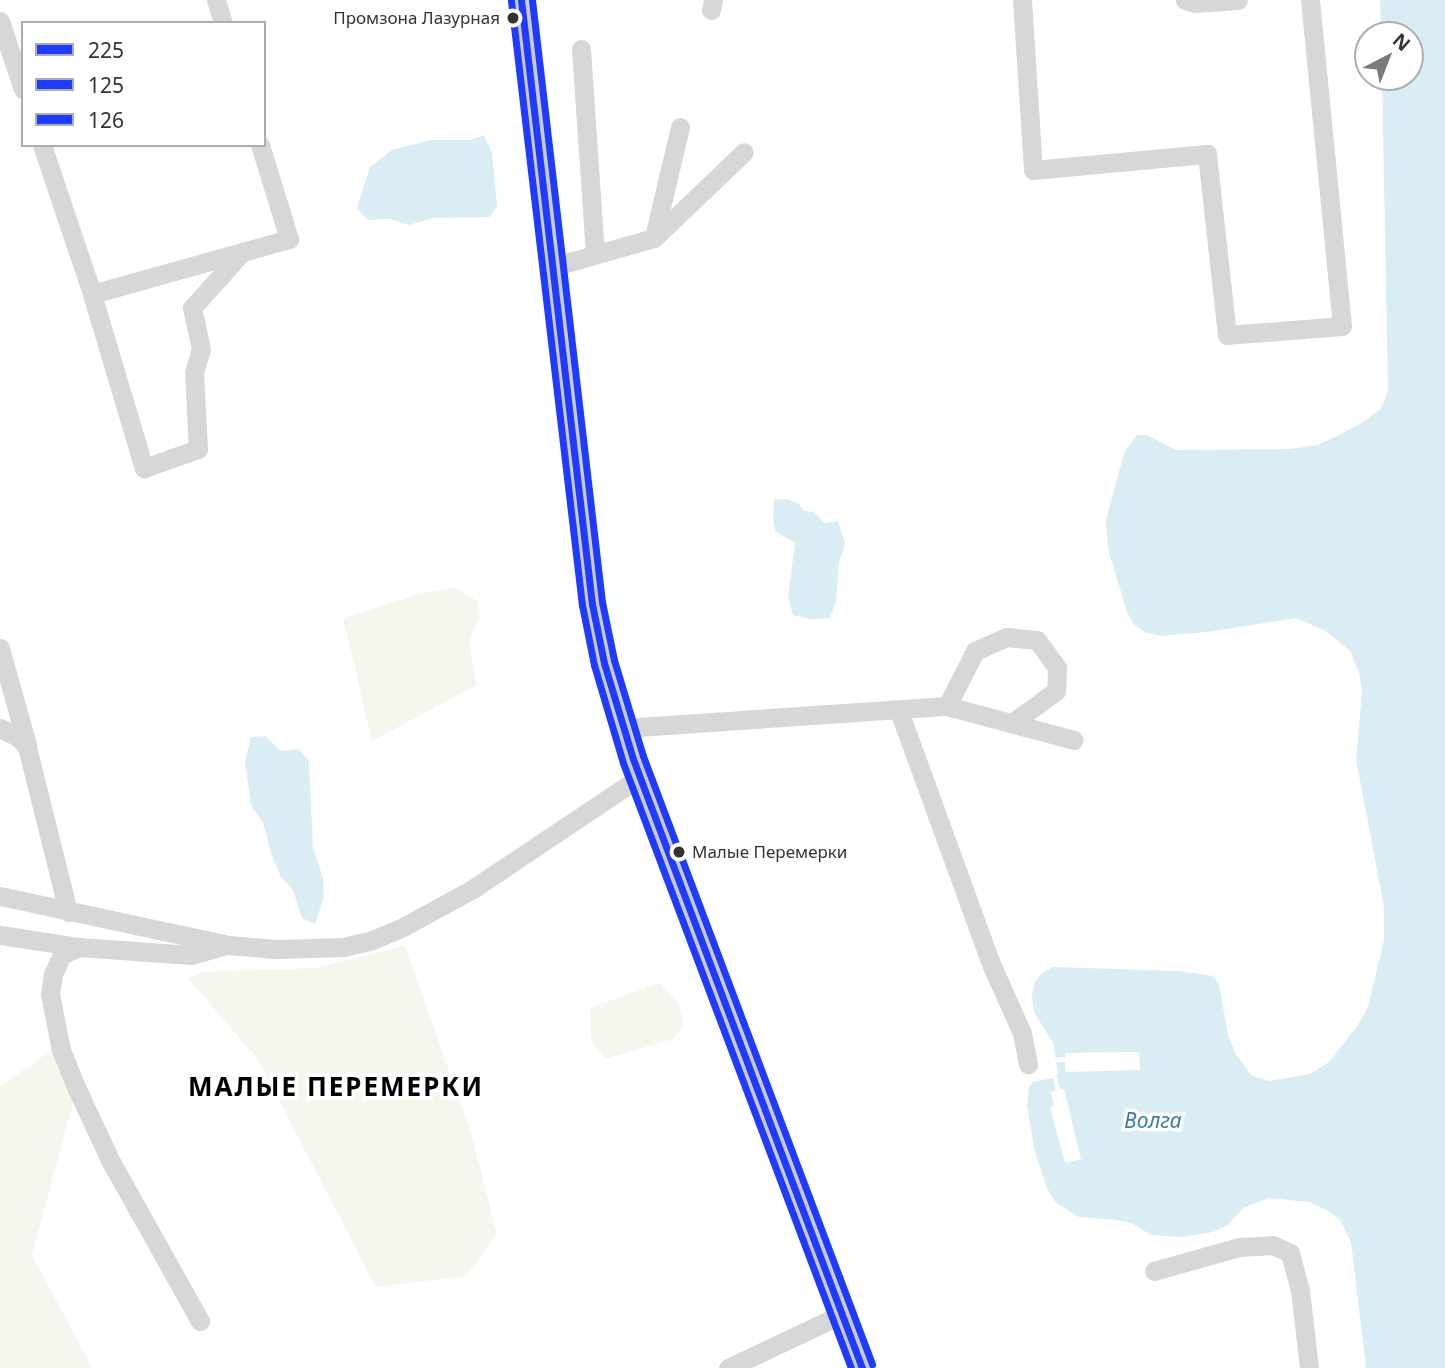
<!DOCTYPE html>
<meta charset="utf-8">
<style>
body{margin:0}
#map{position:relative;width:1445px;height:1368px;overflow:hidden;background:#fff;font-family:"Noto Sans",sans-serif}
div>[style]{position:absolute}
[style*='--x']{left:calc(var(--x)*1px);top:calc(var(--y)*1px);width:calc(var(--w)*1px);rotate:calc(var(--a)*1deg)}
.green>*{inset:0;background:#f3f7ee}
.water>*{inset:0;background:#dbedf4}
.pier>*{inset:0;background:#fff}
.minor>*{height:19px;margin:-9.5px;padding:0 9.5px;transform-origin:9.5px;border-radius:9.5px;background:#d7d7d7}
.major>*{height:24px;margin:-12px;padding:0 12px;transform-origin:12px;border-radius:12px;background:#cacaca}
.bus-1>*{height:7px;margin:-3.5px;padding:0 3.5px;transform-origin:3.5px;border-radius:3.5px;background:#1f3bff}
.bus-2>*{height:7px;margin:-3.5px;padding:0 3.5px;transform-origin:3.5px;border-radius:3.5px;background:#1f3bff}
.bus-3>*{height:7px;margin:-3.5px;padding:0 3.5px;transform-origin:3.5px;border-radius:3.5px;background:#1f3bff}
.dots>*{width:19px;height:19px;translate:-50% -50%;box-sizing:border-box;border:4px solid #fff;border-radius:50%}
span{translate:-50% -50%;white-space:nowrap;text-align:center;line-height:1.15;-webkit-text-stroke:7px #fff;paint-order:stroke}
.bus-label{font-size:17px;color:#333}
.right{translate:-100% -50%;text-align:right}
.left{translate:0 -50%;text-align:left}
.water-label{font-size:21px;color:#387d9d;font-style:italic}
.district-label{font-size:26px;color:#000;font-weight:700;letter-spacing:2px}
.legend{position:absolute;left:21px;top:21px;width:245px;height:126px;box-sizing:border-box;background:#fff;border:2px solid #adadad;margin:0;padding:9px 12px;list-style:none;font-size:21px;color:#333}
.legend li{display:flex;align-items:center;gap:14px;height:35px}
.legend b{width:35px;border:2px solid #adadad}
.north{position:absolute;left:1354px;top:21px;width:70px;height:70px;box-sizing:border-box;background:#fff;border:2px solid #adadad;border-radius:50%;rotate:42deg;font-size:19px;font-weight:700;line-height:28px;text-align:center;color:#333}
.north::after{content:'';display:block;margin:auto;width:24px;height:32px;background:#7a7a7a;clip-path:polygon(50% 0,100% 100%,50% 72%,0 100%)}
</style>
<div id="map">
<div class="green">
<i style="clip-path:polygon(455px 587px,477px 601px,480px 616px,469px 642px,477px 685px,372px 741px,343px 618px,419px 594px)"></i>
<i style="clip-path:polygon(405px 946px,473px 1139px,497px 1234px,466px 1276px,376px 1287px,258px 1060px,188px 978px,203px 972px,315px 968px)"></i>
<i style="clip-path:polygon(660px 983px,678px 1003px,684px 1025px,673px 1039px,605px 1059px,591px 1039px,590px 1008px)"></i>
<i style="clip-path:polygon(52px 1050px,75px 1096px,32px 1255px,92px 1368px,0 1368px,0 1086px)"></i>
</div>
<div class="water">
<i style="clip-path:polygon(1380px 0,1445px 0,1445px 1368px,1366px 1368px,1351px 1242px,1340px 1220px,1330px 1212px,1310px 1202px,1268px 1198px,1243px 1208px,1228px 1225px,1213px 1232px,1180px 1237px,1151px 1235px,1131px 1223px,1117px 1220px,1079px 1217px,1055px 1202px,1047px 1188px,1035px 1152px,1027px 1106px,1029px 1087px,1033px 1082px,1056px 1077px,1058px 1073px,1053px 1043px,1034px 1012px,1032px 997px,1034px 984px,1041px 974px,1053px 967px,1179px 971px,1213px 976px,1219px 984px,1228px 1035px,1236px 1054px,1252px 1076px,1269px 1081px,1310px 1074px,1329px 1062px,1356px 1028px,1368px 1007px,1384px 940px,1384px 907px,1356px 759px,1362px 692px,1359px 673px,1350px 651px,1324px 630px,1296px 618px,1215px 631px,1163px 636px,1147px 633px,1134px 625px,1127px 612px,1108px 549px,1106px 520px,1124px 453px,1137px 435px,1147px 435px,1176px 450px,1291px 449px,1317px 445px,1335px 437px,1362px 423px,1380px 409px,1385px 399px,1388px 389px,1382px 77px,1410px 77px,1410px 35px,1381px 35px)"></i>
<i style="clip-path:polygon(484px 135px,492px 153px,497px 206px,490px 217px,433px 218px,409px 225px,390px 219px,368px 220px,357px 208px,370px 167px,392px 150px,430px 140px,470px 140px)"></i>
<i style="clip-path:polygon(787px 499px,799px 504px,804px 511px,814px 512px,824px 523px,838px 521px,845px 543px,839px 563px,836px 601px,830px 618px,810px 619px,793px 615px,788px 597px,795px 543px,775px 531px,773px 517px,774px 500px)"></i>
<i style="clip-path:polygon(265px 736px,281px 751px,299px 749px,309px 761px,313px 848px,323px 878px,324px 897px,315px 924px,302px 918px,293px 890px,281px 877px,272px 856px,263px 823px,251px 805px,245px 762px,251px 737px)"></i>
</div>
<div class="pier">
<i style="clip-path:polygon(1139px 1052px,1140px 1070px,1065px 1072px,1065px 1062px,1055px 1062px,1055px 1058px,1065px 1057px,1065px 1053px)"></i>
<i style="clip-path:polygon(1057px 1077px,1060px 1089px,1064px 1089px,1081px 1159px,1065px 1163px,1050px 1107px,1054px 1105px,1051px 1092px,1056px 1091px,1053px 1078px)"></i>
</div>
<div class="minor">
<i style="--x:216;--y:0;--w:24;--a:73"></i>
<i style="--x:1022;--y:0;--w:170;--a:86.3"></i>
<i style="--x:1033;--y:170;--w:175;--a:-5.3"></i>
<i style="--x:1207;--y:154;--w:182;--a:83.7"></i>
<i style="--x:1227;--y:335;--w:115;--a:-4.5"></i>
<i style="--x:1342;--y:326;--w:328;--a:-95.6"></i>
<i style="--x:1185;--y:0;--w:10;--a:17"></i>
<i style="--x:1195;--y:3;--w:43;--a:-4"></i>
<i style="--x:711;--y:10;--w:10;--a:-79"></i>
<i style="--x:0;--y:21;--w:72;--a:71.3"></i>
<i style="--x:581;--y:49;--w:206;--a:86.1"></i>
<i style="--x:42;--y:145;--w:157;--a:71.4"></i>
<i style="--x:92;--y:294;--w:182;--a:73.4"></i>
<i style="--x:144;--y:468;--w:57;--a:-19.4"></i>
<i style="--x:198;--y:449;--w:76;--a:-93"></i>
<i style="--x:194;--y:373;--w:25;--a:-74"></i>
<i style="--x:201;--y:349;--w:42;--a:-102.4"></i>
<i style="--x:192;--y:308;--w:75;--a:-48.2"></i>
<i style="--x:654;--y:237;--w:113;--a:-76.7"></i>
<i style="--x:552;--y:267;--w:106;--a:-15.9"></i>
<i style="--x:654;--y:238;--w:124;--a:-43.7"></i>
<i style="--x:92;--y:294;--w:205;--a:-15.6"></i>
<i style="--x:289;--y:239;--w:98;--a:-107.1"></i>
<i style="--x:0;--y:648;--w:101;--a:74.4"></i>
<i style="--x:947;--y:706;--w:62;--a:-63"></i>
<i style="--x:975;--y:651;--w:35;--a:-24"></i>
<i style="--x:1007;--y:637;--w:30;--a:6"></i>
<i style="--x:1037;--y:640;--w:34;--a:54"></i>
<i style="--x:1057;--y:668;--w:23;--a:92"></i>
<i style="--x:1056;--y:691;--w:54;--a:144"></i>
<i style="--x:899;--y:711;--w:271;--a:70"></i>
<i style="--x:992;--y:966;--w:73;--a:65.9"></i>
<i style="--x:1022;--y:1033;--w:32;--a:79"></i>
<i style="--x:0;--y:728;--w:20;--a:27"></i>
<i style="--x:18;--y:737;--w:13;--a:48"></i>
<i style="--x:27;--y:747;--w:170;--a:76"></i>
<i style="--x:623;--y:728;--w:325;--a:-3.9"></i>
<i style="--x:947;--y:706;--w:131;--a:15"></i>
<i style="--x:0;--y:896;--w:233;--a:12.1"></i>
<i style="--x:228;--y:945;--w:48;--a:4.8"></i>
<i style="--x:276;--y:949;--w:67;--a:-1.7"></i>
<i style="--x:343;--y:947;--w:28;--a:-13"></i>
<i style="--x:370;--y:941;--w:36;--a:-23"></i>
<i style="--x:403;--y:927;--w:77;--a:-28.6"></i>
<i style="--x:471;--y:890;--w:203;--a:-33.8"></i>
<i style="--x:0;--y:935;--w:79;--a:8.7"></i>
<i style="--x:1154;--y:1271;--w:88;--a:-15.8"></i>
<i style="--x:1239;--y:1247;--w:34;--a:-3"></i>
<i style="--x:1273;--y:1245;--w:19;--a:25"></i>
<i style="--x:1290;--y:1253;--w:38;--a:75"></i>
<i style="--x:1300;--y:1290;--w:79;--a:83.4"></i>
<i style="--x:200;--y:1321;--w:182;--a:-119.2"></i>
<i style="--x:111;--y:1162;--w:83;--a:-115"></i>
<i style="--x:76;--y:1087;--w:40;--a:-112"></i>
<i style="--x:61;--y:1050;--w:57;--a:-101.1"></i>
<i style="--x:50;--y:994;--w:20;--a:-81"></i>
<i style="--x:53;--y:974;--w:21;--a:-65"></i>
<i style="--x:62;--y:955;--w:19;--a:-25"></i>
<i style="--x:79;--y:947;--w:112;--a:4.1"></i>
<i style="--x:191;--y:955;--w:33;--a:-16"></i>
<i style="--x:728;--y:1368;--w:126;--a:-25.3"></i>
</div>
<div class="major">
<i style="--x:521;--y:0;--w:608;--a:83.3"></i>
<i style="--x:592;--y:604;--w:60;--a:78.5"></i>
<i style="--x:604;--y:663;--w:100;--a:73.2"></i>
<i style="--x:633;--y:759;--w:651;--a:69.39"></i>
</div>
<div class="bus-1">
<i style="--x:521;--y:0;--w:608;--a:83.3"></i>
<i style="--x:592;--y:604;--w:60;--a:78.5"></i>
<i style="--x:604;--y:663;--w:100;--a:73.2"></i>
<i style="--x:633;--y:759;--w:651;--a:69.39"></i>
</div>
<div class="bus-2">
<i style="--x:511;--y:1;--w:608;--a:83.3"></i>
<i style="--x:582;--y:605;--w:61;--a:78.7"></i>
<i style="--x:594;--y:665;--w:102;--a:73.5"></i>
<i style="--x:623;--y:763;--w:647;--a:69.35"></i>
</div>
<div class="bus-3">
<i style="--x:532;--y:0;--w:606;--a:83.37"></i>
<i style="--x:602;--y:602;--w:59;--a:78.3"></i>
<i style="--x:614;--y:660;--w:100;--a:73.2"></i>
<i style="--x:643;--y:756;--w:650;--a:69.36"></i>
</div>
<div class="dots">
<i style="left:513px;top:18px;background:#333"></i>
<i style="left:679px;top:852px;background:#333"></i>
</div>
<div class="bus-label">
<span class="right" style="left:500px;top:18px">Промзона Лазурная</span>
<span class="left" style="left:692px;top:852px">Малые Перемерки</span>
</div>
<div class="water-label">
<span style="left:1153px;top:1120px">Волга</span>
</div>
<div class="district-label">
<span style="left:336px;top:1087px">МАЛЫЕ ПЕРЕМЕРКИ</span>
</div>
<ul class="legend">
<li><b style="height:9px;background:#1f3bff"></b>225</li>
<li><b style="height:9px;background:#1f3bff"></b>125</li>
<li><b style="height:9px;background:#1f3bff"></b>126</li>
</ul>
<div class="north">N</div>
</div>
